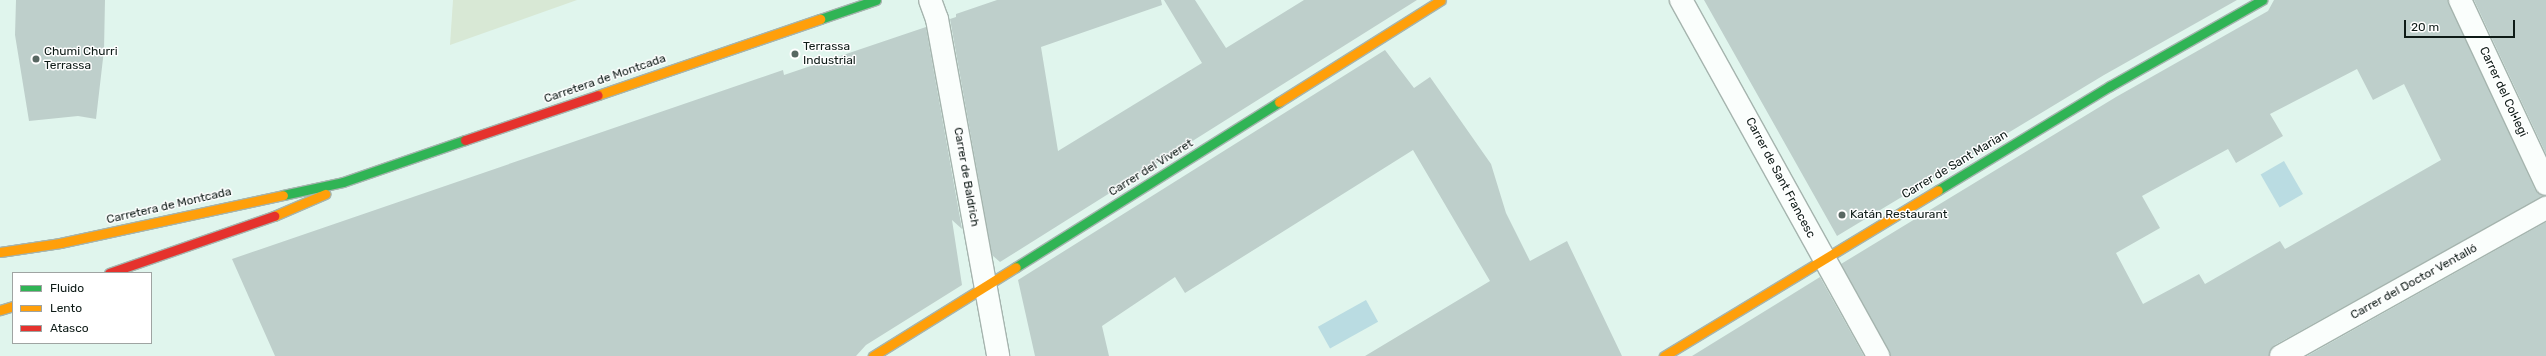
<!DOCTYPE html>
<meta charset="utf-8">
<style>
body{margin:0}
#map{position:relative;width:2546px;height:356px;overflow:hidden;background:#e0f5ed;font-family:Rubik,sans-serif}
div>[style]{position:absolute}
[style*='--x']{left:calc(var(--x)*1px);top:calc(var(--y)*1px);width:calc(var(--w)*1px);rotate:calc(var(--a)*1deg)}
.green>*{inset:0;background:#d8e8d5}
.water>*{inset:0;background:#badce2;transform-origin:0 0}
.building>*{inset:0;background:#becfcb}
.roads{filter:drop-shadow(1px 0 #a5b4ae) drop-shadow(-1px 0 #a5b4ae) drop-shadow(0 1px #a5b4ae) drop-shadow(0 -1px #a5b4ae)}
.street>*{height:22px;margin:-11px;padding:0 11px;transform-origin:11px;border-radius:11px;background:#fafefc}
.fast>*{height:9px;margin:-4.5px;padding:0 4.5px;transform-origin:4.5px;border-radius:4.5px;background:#30b455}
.slow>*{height:9px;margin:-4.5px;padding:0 4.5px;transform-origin:4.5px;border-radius:4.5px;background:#ff9f0a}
.jam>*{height:9px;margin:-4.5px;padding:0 4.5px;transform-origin:4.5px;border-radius:4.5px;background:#e5322d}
.dots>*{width:11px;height:11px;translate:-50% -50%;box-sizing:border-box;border:2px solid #fff;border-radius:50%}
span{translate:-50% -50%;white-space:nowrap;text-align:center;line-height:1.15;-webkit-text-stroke:3px #fff;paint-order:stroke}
.poi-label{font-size:12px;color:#0e1b17}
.left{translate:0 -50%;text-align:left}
.street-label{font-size:12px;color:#0e1b17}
.legend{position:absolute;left:12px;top:272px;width:140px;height:72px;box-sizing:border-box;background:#fff;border:1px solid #9fa4a2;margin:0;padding:5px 7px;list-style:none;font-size:12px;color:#0e1b17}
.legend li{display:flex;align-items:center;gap:8px;height:20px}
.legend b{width:20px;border:1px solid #9fa4a2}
.scale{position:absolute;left:2404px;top:20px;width:111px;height:18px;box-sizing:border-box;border:2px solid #0e1b17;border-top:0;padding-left:5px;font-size:12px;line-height:14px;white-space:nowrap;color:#0e1b17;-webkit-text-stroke:3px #fff;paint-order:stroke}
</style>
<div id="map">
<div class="green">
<i style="clip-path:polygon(453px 0,577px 0,450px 45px)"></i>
</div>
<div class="water">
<i style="left:2284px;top:161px;width:38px;height:27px;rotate:60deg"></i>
<i style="left:1366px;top:300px;width:25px;height:55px;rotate:61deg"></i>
</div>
<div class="building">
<i style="clip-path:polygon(16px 0,105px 0,104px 50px,96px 119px,78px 116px,29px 121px,15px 35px)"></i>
<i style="clip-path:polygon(997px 0,1161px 0,1162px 5px,1041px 47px,1058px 151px,1202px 63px,1164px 0,1195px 0,1226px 48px,1304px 0,1417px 0,1000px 262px,992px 255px,950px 19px,956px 17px,956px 14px)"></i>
<i style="clip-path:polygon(1704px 0,2237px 0,2104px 75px,1837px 236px)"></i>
<i style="clip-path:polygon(evenodd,2274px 0,2448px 0,2535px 189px,2544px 196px,2275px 345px,2269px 356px,1890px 356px,1841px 264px,2116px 97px,2268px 11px,2274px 0,2357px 69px,2373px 100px,2404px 84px,2441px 160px,2285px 249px,2280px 241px,2205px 284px,2199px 274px,2143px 304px,2116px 253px,2160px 228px,2142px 196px,2228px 149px,2236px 163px,2283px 136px,2270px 114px,2357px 69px)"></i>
<i style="clip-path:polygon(2474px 0,2546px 0,2546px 154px)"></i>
<i style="clip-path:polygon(926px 27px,962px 229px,952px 220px,962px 285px,866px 345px,856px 356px,275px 356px,232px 259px,783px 70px,784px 75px)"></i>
<i style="clip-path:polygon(1385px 50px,1414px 88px,1430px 77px,1491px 164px,1506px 213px,1530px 261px,1567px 241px,1622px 356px,1365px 356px,1490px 281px,1413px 150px,1185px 293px,1175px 277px,1102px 326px,1109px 356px,1035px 356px,1018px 280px)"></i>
<i style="clip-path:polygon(2546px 222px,2546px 356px,2307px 356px)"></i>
<i style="clip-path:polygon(1820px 277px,1864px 356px,1692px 356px)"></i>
</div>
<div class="roads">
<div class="street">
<i style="--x:930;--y:0;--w:20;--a:70"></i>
<i style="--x:937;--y:19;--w:342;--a:79.7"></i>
<i style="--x:1681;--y:0;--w:407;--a:61"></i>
<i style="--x:2460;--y:0;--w:203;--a:64.9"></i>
<i style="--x:2281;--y:356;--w:304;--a:-29.2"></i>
</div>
<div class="fast">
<i style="--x:820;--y:19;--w:59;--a:-18.7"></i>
<i style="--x:1938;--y:190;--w:201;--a:-31.2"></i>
<i style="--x:2110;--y:86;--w:175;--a:-29.5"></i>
<i style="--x:283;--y:195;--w:61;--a:-12.2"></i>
<i style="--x:343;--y:182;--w:129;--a:-19"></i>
<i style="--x:1016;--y:267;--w:310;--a:-32.1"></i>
</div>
<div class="slow">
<i style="--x:598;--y:95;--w:235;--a:-18.9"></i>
<i style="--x:1279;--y:102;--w:191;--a:-32.2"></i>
<i style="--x:274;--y:216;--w:56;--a:-23.3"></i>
<i style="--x:0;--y:252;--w:61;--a:-8.5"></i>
<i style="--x:60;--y:243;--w:228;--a:-12.1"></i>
<i style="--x:0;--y:310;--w:14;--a:-17"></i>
<i style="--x:873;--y:356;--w:168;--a:-31.9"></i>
<i style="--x:1664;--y:356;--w:320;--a:-31.2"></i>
</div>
<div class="jam">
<i style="--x:465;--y:140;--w:140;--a:-18.7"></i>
<i style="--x:109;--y:273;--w:175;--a:-19.1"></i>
</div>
</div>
<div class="dots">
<i style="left:795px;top:54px;background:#586762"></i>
<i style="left:36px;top:59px;background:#586762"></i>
<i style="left:1842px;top:215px;background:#586762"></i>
</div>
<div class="poi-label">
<span class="left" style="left:803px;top:54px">Terrassa<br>Industrial</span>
<span class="left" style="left:44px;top:59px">Chumi Churri<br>Terrassa</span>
<span class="left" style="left:1850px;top:215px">Katán Restaurant</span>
</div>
<div class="street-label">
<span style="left:605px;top:79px;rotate:-19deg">Carretera de Montcada</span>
<span style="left:2503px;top:92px;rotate:65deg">Carrer del Col·legi</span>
<span style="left:1955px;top:165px;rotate:-31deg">Carrer de Sant Marian</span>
<span style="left:1151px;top:168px;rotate:-32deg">Carrer del Viveret</span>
<span style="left:966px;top:177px;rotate:80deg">Carrer de Baldrich</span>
<span style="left:1780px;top:178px;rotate:62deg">Carrer de Sant Francesc</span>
<span style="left:169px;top:206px;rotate:-13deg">Carretera de Montcada</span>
<span style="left:2414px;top:282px;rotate:-29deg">Carrer del Doctor Ventalló</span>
</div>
<ul class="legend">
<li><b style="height:5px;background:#30b455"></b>Fluido</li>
<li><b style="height:5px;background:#ff9f0a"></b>Lento</li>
<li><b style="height:5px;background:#e5322d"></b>Atasco</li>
</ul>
<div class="scale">20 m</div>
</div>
